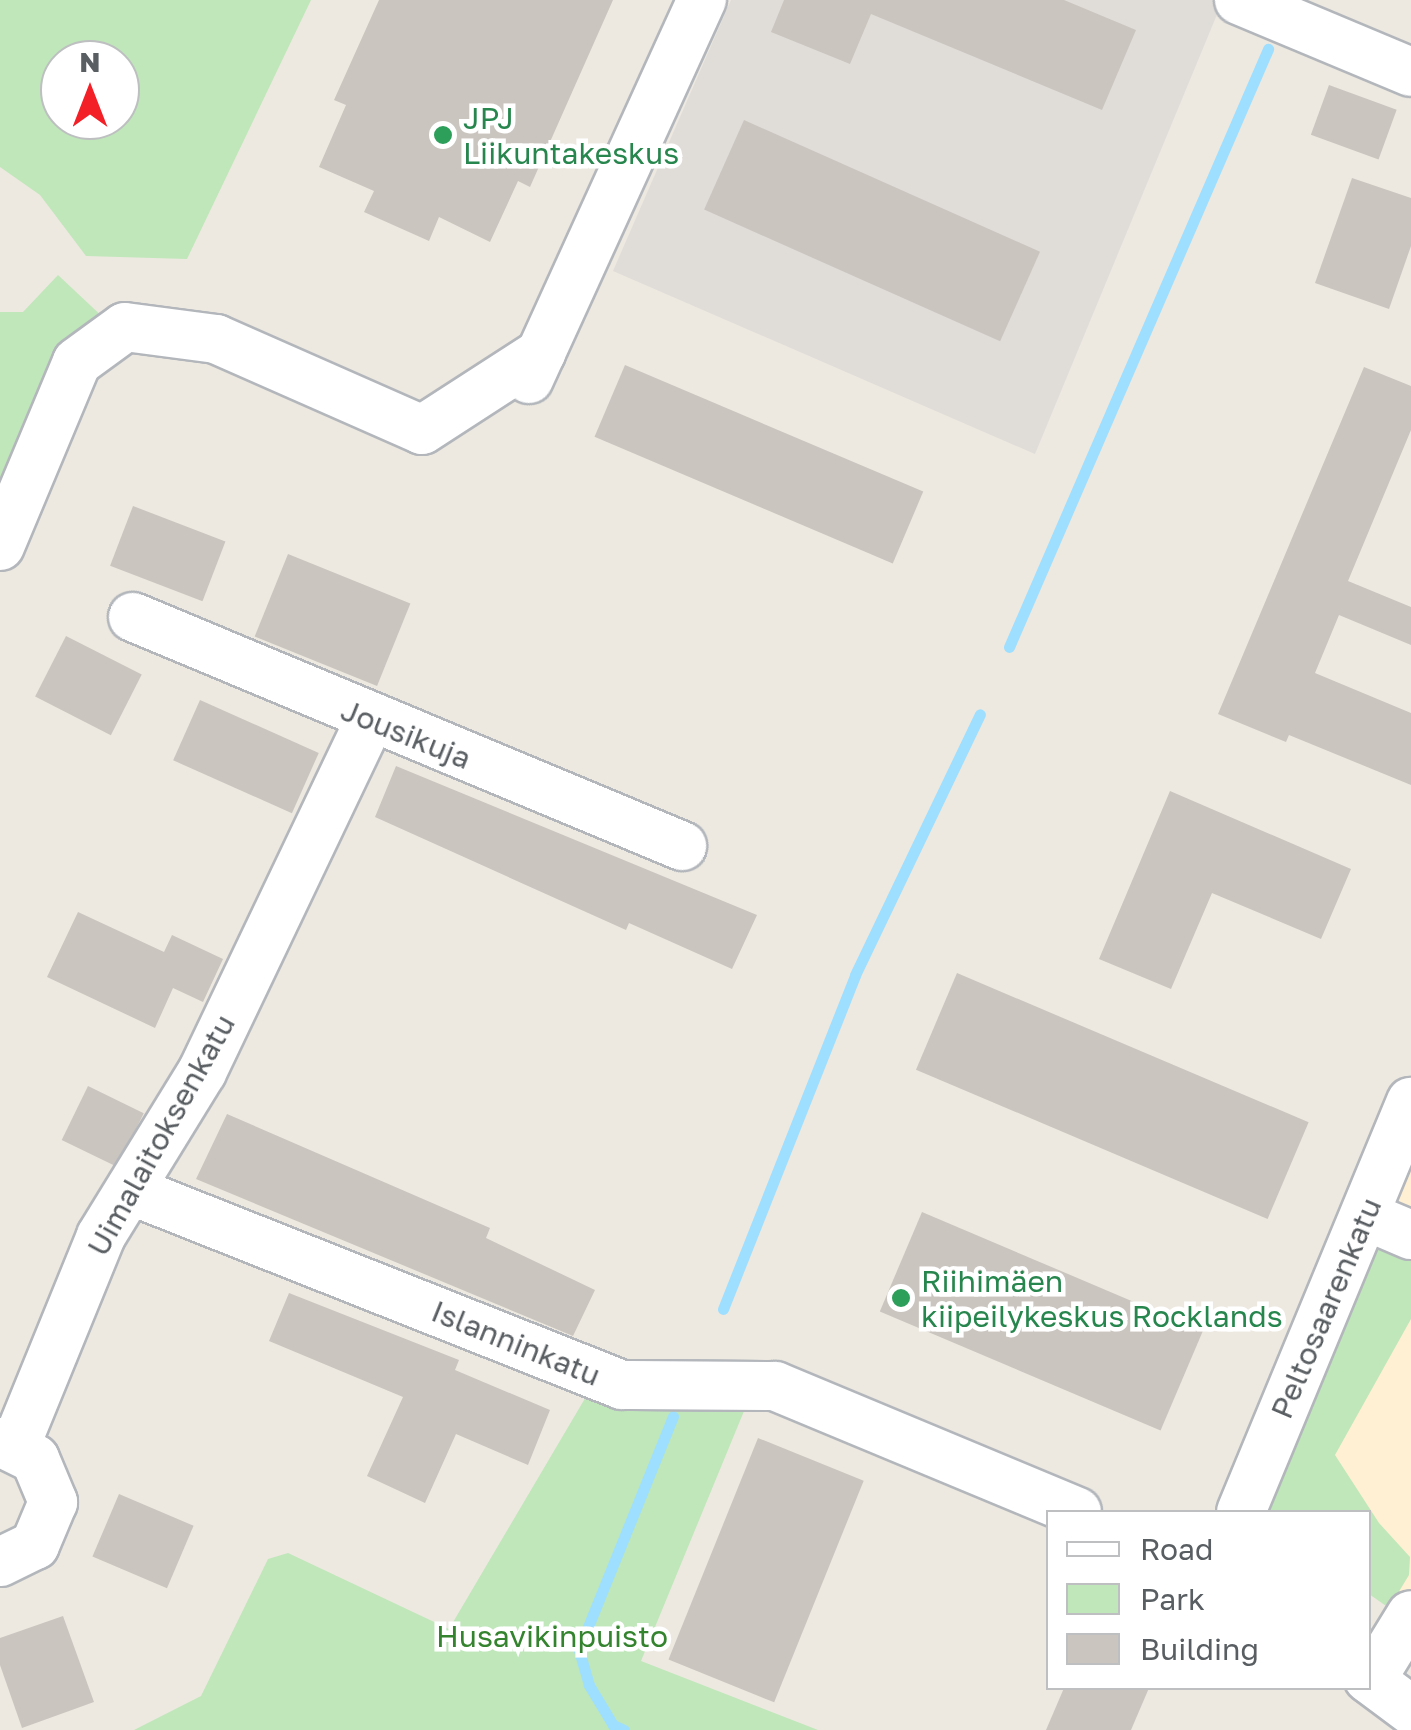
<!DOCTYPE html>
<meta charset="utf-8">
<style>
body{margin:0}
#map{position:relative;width:1411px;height:1730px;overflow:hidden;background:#ede9e0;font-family:"Golos Text",sans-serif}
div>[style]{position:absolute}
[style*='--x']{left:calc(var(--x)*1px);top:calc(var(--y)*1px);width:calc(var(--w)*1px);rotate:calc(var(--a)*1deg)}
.commercial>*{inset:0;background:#fff0d3}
.industrial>*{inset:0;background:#e0dcd8}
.green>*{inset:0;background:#bfe7ba}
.stream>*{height:11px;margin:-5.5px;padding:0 5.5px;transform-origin:5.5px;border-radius:5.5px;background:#9edfff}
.building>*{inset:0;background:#cac5bf;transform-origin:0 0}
.roads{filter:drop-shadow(2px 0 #b3b7bc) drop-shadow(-2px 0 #b3b7bc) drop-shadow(0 2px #b3b7bc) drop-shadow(0 -2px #b3b7bc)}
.minor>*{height:48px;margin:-24px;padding:0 24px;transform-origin:24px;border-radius:24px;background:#fff}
.dots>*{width:28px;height:28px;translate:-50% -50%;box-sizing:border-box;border:5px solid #fff;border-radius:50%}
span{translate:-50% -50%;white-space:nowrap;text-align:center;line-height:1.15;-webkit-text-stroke:9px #fff;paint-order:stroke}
.leisure-label{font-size:30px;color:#27864d}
.left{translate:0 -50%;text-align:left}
.street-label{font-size:30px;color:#595e62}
.park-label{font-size:30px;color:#34832e}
.legend{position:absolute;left:1046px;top:1510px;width:325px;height:180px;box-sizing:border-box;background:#fff;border:2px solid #bdbfc0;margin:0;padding:12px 18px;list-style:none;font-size:30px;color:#595e62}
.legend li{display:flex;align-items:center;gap:20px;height:50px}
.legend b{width:50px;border:2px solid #bdbfc0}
.north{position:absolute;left:40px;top:40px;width:100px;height:100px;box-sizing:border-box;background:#fff;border:2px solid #bdbfc0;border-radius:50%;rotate:0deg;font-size:28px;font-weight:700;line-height:40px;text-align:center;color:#595e62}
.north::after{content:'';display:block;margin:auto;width:35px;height:45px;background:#f32027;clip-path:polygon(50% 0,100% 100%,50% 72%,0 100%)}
</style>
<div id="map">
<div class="commercial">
<i style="clip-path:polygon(1411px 1169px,1411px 1605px,1369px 1574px,1368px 1512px,1267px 1500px)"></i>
</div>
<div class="industrial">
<i style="clip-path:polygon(731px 0,1223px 0,1035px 454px,613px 271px)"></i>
</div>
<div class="green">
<i style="clip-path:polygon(evenodd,0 0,311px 0,187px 259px,86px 256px,40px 195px,0 167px,0 0,60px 60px,120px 60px,120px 120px,60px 120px,60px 60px)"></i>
<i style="clip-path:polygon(58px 275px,107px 321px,0 531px,0 312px,23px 312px)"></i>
<i style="clip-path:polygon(1373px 1243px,1411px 1258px,1411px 1319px,1335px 1455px,1379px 1523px,1410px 1557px,1409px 1575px,1389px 1608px,1369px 1594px,1368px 1512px,1260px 1512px)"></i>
<i style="clip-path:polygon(587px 1395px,749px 1399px,641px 1661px,818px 1730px,134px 1730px,201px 1696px,268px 1559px,288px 1553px,449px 1629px)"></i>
</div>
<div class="stream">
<i style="--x:1009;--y:647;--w:652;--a:-66.58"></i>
<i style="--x:723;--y:1309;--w:359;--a:-68.4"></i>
<i style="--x:855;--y:975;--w:289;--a:-64.4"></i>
<i style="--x:624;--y:1730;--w:12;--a:-156"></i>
<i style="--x:613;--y:1725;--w:47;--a:-121"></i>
<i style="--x:589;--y:1685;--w:37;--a:-106"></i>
<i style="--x:579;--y:1649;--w:251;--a:-68"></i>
</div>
<div class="building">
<i style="clip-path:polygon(379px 0,613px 0,530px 187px,518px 181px,490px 242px,439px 217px,429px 241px,364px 212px,374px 191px,319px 167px,346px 105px,334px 100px)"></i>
<i style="clip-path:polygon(784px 0,1064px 0,1136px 30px,1102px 110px,871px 14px,850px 64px,771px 32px)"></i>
<i style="left:1329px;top:85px;width:72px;height:53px;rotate:20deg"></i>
<i style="left:744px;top:120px;width:324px;height:98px;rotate:24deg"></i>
<i style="clip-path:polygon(1352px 178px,1411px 198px,1411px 246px,1389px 309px,1315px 283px)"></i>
<i style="left:625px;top:365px;width:324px;height:78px;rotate:23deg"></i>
<i style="clip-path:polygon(1364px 367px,1411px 386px,1411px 430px,1348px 581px,1411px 607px,1411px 645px,1339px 615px,1315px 673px,1411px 713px,1411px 785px,1289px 735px,1286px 742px,1218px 714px)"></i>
<i style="left:133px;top:506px;width:99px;height:64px;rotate:21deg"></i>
<i style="left:288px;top:554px;width:132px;height:89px;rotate:22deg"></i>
<i style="left:66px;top:636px;width:85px;height:68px;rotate:27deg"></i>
<i style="left:200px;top:700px;width:130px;height:66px;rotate:24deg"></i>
<i style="clip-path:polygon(396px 766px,757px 915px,732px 969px,629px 923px,626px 930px,375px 817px)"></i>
<i style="clip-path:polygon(1170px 791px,1351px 869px,1321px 939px,1212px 893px,1171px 989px,1099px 959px)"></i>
<i style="clip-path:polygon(78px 912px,164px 952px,172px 935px,223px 959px,203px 1002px,173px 988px,155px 1028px,47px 977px)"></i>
<i style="left:957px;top:973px;width:382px;height:105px;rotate:23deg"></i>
<i style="left:88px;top:1086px;width:62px;height:60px;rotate:26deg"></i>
<i style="clip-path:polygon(227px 1114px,490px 1228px,486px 1238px,595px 1290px,573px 1336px,196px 1179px)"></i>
<i style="left:922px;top:1212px;width:305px;height:108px;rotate:23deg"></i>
<i style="clip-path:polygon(289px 1293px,459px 1360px,455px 1370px,550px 1410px,528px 1465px,456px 1434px,425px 1503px,367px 1476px,403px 1397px,269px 1341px)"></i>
<i style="left:758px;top:1438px;width:114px;height:239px;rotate:22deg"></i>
<i style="left:119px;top:1494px;width:81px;height:68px;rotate:23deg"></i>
<i style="clip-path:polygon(63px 1616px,94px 1702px,22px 1728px,0 1665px,0 1638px)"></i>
<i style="clip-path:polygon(1064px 1688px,1149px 1688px,1131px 1730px,1046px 1730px)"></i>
</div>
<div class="roads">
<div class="minor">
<i style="--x:1239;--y:0;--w:186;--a:22.7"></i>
<i style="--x:529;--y:379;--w:417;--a:-65.5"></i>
<i style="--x:0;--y:546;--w:199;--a:-67.3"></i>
<i style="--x:77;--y:362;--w:59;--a:-36.1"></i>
<i style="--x:125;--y:327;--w:92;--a:7.5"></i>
<i style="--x:216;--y:339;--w:225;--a:23.8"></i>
<i style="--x:422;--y:430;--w:142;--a:-32.9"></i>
<i style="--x:133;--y:617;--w:595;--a:22.64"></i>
<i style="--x:130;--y:1190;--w:529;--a:21.62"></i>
<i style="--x:622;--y:1385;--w:153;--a:0.4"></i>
<i style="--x:775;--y:1386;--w:327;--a:22.6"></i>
<i style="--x:1366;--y:1216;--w:49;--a:22.9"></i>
<i style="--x:0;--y:1442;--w:39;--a:26"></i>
<i style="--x:35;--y:1459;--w:47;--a:67.3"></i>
<i style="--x:53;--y:1502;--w:47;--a:112.7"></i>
<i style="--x:35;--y:1545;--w:39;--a:154"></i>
<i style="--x:15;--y:1447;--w:228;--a:-67.8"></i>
<i style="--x:101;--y:1236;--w:193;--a:-58.4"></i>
<i style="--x:202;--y:1072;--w:390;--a:-64.5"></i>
<i style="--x:1241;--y:1512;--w:444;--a:-67.5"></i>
<i style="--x:1368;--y:1678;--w:54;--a:36.7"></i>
<i style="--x:1371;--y:1680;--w:76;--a:-58.4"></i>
</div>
</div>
<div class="dots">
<i style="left:443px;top:135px;background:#2e9e5b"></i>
<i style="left:901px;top:1298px;background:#2e9e5b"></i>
</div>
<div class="leisure-label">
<span class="left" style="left:463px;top:135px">JPJ<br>Liikuntakeskus</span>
<span class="left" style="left:921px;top:1298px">Riihimäen<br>kiipeilykeskus Rocklands</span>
</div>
<div class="street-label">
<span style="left:406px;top:734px;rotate:22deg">Jousikuja</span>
<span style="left:161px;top:1135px;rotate:-61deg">Uimalaitoksenkatu</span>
<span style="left:1326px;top:1308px;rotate:-67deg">Peltosaarenkatu</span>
<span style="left:516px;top:1343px;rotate:22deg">Islanninkatu</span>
</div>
<div class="park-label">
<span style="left:552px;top:1636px">Husavikinpuisto</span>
</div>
<ul class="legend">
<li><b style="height:12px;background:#fff"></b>Road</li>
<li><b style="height:28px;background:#bfe7ba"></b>Park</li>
<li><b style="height:28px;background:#cac5bf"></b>Building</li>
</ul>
<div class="north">N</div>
</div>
